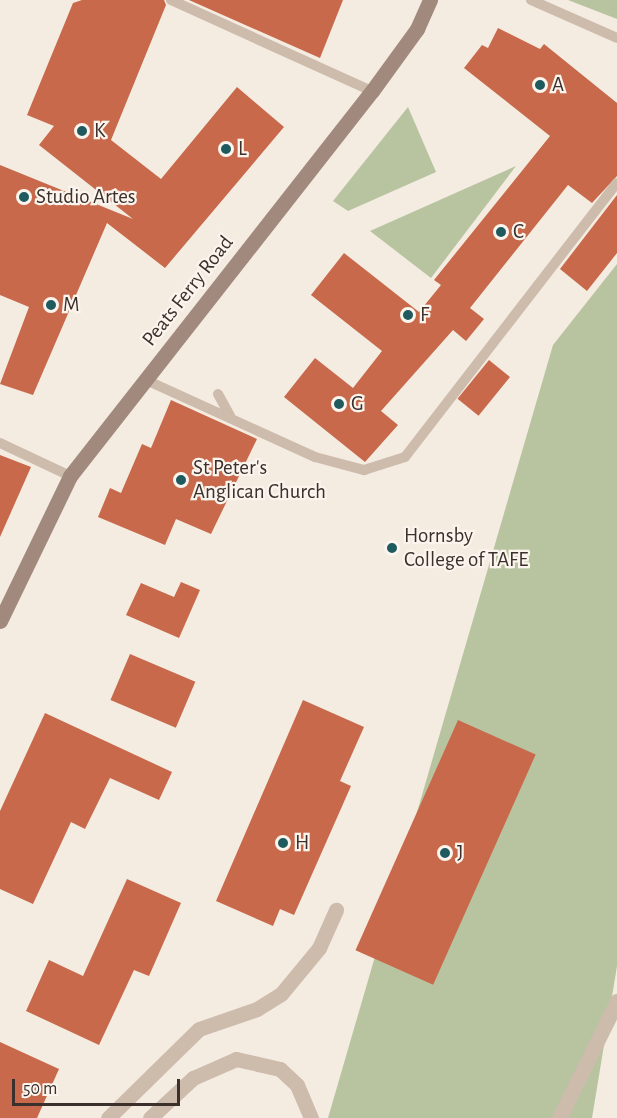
<!DOCTYPE html>
<style>
body{margin:0}
#map{position:relative;width:617px;height:1118px;overflow:hidden;background:#f4ebe1;font-family:"Alegreya Sans",sans-serif}
div>[style]{position:absolute}
[style*='--x']{left:calc(var(--x)*1px);top:calc(var(--y)*1px);width:calc(var(--w)*1px);rotate:calc(var(--a)*1deg)}
.green>*{inset:0;background:#b8c4a0}
.building>*{inset:0;background:#c8694b;transform-origin:0 0}
.lane>*{height:10px;margin:-5px;padding:0 5px;transform-origin:5px;border-radius:5px;background:#cdbbac}
.street>*{height:15px;margin:-7.5px;padding:0 7.5px;transform-origin:7.5px;border-radius:7.5px;background:#cdbbac}
.secondary>*{height:15px;margin:-7.5px;padding:0 7.5px;transform-origin:7.5px;border-radius:7.5px;background:#a18a7d}
.dots>*{width:16px;height:16px;translate:-50% -50%;box-sizing:border-box;border:3px solid #fbf5ee;border-radius:50%}
span{translate:-50% -50%;white-space:nowrap;text-align:center;line-height:1.15;-webkit-text-stroke:4.5px #fbf5ee;paint-order:stroke}
.poi-label{font-size:21px;color:#3b302b}
.left{translate:0 -50%;text-align:left}
.street-label{font-size:21px;color:#3b302b}
.scale{position:absolute;left:12px;top:1079px;width:168px;height:27px;box-sizing:border-box;border:3px solid #3b302b;border-top:0;padding-left:8px;font-size:18px;line-height:21px;white-space:nowrap;color:#3b302b;-webkit-text-stroke:4px #fbf5ee;paint-order:stroke}
</style>
<div id="map">
<div class="green">
<i style="clip-path:polygon(568px 0,617px 0,617px 19px)"></i>
<i style="clip-path:polygon(408px 107px,436px 172px,348px 211px,333px 201px)"></i>
<i style="clip-path:polygon(516px 166px,431px 278px,370px 231px)"></i>
<i style="clip-path:polygon(617px 264px,617px 966px,592px 1118px,328px 1118px,553px 345px)"></i>
</div>
<div class="building">
<i style="clip-path:polygon(82px 0,164px 0,166px 5px,111px 140px,161px 179px,237px 87px,284px 127px,165px 268px,107px 223px,33px 395px,0 384px,29px 307px,0 295px,0 165px,133px 219px,39px 145px,54px 126px,27px 115px,73px 3px)"></i>
<i style="clip-path:polygon(189px 0,343px 0,320px 58px)"></i>
<i style="clip-path:polygon(498px 28px,540px 49px,544px 44px,617px 103px,617px 176px,592px 203px,568px 185px,470px 308px,484px 319px,466px 341px,453px 330px,381px 411px,398px 425px,365px 462px,284px 397px,315px 358px,353px 388px,382px 351px,311px 295px,344px 253px,419px 312px,441px 285px,434px 280px,550px 136px,464px 68px,482px 45px,488px 48px)"></i>
<i style="clip-path:polygon(617px 195px,617px 253px,587px 291px,560px 269px)"></i>
<i style="left:489px;top:360px;width:27px;height:50px;rotate:39deg"></i>
<i style="clip-path:polygon(171px 400px,257px 439px,211px 534px,176px 519px,165px 545px,98px 517px,110px 488px,121px 493px,142px 444px,151px 448px)"></i>
<i style="clip-path:polygon(0 455px,31px 467px,0 537px)"></i>
<i style="clip-path:polygon(181px 582px,200px 590px,179px 638px,126px 615px,141px 583px,174px 597px)"></i>
<i style="left:130px;top:654px;width:71px;height:50px;rotate:23deg"></i>
<i style="clip-path:polygon(303px 700px,364px 727px,340px 781px,351px 786px,294px 915px,280px 909px,273px 926px,216px 901px)"></i>
<i style="clip-path:polygon(45px 713px,172px 772px,159px 800px,110px 778px,85px 829px,71px 822px,33px 904px,0 889px,0 811px)"></i>
<i style="left:458px;top:720px;width:85px;height:252px;rotate:24deg"></i>
<i style="clip-path:polygon(127px 879px,181px 903px,149px 976px,134px 970px,99px 1045px,26px 1011px,49px 960px,83px 976px)"></i>
<i style="clip-path:polygon(0 1042px,59px 1069px,37px 1118px,0 1118px)"></i>
</div>
<div class="lane">
<i style="--x:171;--y:0;--w:221;--a:24.4"></i>
<i style="--x:531;--y:0;--w:94;--a:23.8"></i>
<i style="--x:146;--y:380;--w:186;--a:24.5"></i>
<i style="--x:315;--y:457;--w:51;--a:14.9"></i>
<i style="--x:364;--y:470;--w:43;--a:-17.6"></i>
<i style="--x:405;--y:457;--w:346;--a:-52.3"></i>
<i style="--x:218;--y:394;--w:25;--a:61"></i>
<i style="--x:0;--y:443;--w:77;--a:25.2"></i>
</div>
<div class="street">
<i style="--x:108;--y:1118;--w:127;--a:-44.4"></i>
<i style="--x:199;--y:1029;--w:61;--a:-19"></i>
<i style="--x:257;--y:1009;--w:28;--a:-32"></i>
<i style="--x:281;--y:994;--w:60;--a:-50.4"></i>
<i style="--x:319;--y:948;--w:42;--a:-65.9"></i>
<i style="--x:150;--y:1118;--w:59;--a:-42.9"></i>
<i style="--x:193;--y:1078;--w:47;--a:-23.8"></i>
<i style="--x:236;--y:1059;--w:45;--a:12.8"></i>
<i style="--x:280;--y:1069;--w:23;--a:43"></i>
<i style="--x:297;--y:1085;--w:36;--a:67"></i>
<i style="--x:559;--y:1118;--w:131;--a:-63.6"></i>
</div>
<div class="secondary">
<i style="--x:0;--y:621;--w:161;--a:-64.2"></i>
<i style="--x:70;--y:476;--w:489;--a:-51.9"></i>
<i style="--x:372;--y:91;--w:77;--a:-54"></i>
<i style="--x:417;--y:29;--w:32;--a:-66"></i>
</div>
<div class="dots">
<i style="left:540px;top:85px;background:#1f5a5e"></i>
<i style="left:82px;top:131px;background:#1f5a5e"></i>
<i style="left:226px;top:149px;background:#1f5a5e"></i>
<i style="left:24px;top:197px;background:#1f5a5e"></i>
<i style="left:501px;top:232px;background:#1f5a5e"></i>
<i style="left:51px;top:305px;background:#1f5a5e"></i>
<i style="left:408px;top:315px;background:#1f5a5e"></i>
<i style="left:339px;top:404px;background:#1f5a5e"></i>
<i style="left:181px;top:480px;background:#1f5a5e"></i>
<i style="left:392px;top:548px;background:#1f5a5e"></i>
<i style="left:283px;top:843px;background:#1f5a5e"></i>
<i style="left:445px;top:853px;background:#1f5a5e"></i>
</div>
<div class="poi-label">
<span class="left" style="left:552px;top:85px">A</span>
<span class="left" style="left:94px;top:131px">K</span>
<span class="left" style="left:238px;top:149px">L</span>
<span class="left" style="left:36px;top:197px">Studio Artes</span>
<span class="left" style="left:513px;top:232px">C</span>
<span class="left" style="left:63px;top:305px">M</span>
<span class="left" style="left:420px;top:315px">F</span>
<span class="left" style="left:351px;top:404px">G</span>
<span class="left" style="left:193px;top:480px">St Peter's<br>Anglican Church</span>
<span class="left" style="left:404px;top:548px">Hornsby<br>College of TAFE</span>
<span class="left" style="left:295px;top:843px">H</span>
<span class="left" style="left:457px;top:853px">J</span>
</div>
<div class="street-label">
<span style="left:188px;top:291px;rotate:-52deg">Peats Ferry Road</span>
</div>
<div class="scale">50 m</div>
</div>
